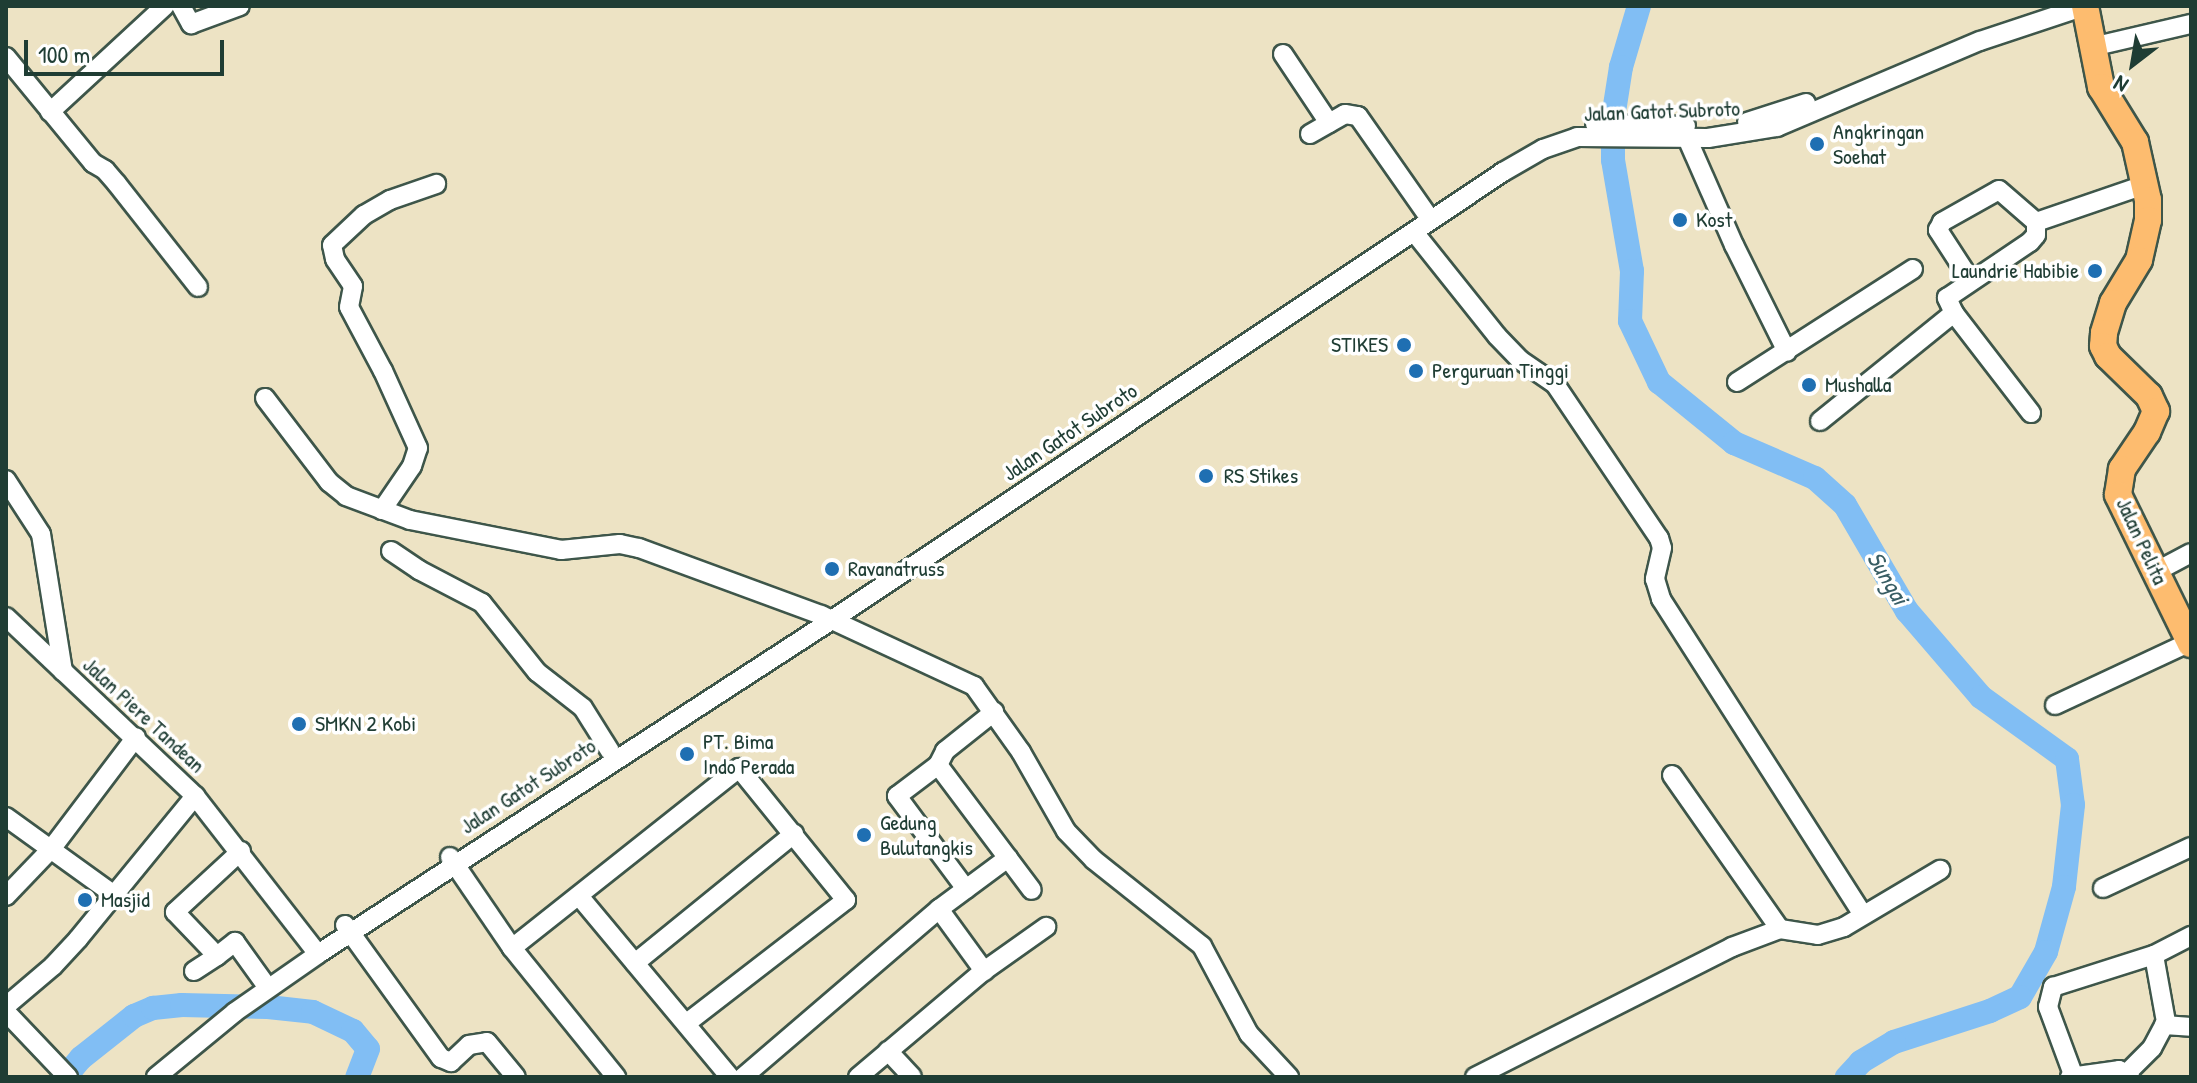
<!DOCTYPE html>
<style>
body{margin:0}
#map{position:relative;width:2197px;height:1083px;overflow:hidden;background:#ede3c4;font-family:"Patrick Hand",sans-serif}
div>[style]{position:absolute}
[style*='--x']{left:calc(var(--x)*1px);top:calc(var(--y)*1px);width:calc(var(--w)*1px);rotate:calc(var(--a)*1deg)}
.river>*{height:24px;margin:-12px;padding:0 12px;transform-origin:12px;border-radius:12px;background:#81bef4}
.roads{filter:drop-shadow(2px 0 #3e564a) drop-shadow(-2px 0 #3e564a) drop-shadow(0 2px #3e564a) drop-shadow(0 -2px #3e564a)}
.minor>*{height:18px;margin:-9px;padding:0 9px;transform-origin:9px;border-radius:9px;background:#fff}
.highway>*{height:26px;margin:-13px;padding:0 13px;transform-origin:13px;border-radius:13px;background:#fdbc6f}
.dots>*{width:22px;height:22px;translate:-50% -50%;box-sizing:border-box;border:4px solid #fff;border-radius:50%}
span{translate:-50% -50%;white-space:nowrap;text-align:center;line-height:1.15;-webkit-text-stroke:7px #fff;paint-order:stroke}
.street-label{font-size:22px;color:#1f3d34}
.poi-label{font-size:22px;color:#1f3d34}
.left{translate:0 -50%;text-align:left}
.right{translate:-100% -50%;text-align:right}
.water-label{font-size:24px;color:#385d64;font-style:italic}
.frame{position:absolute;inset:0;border:8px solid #1f3d34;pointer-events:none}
.north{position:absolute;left:2093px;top:24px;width:80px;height:80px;-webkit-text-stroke:6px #fff;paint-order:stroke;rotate:211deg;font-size:22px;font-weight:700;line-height:32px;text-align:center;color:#1f3d34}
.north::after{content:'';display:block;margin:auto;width:28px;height:36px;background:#1f3d34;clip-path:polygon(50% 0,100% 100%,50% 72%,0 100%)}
.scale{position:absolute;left:24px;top:40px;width:200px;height:36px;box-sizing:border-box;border:4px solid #1f3d34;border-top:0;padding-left:10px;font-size:24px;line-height:28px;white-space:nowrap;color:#1f3d34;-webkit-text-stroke:6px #fff;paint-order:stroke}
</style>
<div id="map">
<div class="river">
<i style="--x:1639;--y:6;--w:64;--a:106.4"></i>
<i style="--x:1621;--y:67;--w:52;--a:98.9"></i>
<i style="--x:1613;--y:118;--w:42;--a:90"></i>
<i style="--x:1613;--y:160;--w:113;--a:80.3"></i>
<i style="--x:1632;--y:271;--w:50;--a:92.3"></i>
<i style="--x:1630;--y:321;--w:68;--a:64.6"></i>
<i style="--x:1659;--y:382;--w:97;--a:39.1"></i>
<i style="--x:1734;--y:443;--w:88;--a:23.4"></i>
<i style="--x:1815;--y:478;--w:40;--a:42"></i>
<i style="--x:1845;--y:505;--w:123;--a:59.7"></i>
<i style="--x:1907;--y:611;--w:113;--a:49.3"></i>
<i style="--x:1981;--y:697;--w:106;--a:35.8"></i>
<i style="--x:2067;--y:759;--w:46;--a:82.6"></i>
<i style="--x:2073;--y:805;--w:82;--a:96.3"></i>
<i style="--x:2064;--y:887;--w:67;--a:105.5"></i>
<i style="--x:2046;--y:952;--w:52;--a:120"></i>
<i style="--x:2020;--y:997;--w:33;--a:155"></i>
<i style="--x:1990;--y:1011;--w:101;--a:162.1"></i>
<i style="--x:1894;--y:1042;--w:39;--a:149"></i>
<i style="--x:1861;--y:1062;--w:21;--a:133"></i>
<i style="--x:65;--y:1077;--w:25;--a:-50"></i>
<i style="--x:81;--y:1058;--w:68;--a:-38.4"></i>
<i style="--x:134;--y:1016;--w:21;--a:-23"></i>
<i style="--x:153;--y:1008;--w:29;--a:-6"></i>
<i style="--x:182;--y:1005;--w:86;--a:1.3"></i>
<i style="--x:268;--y:1007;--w:45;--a:6.3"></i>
<i style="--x:313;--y:1012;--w:44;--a:25.4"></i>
<i style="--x:353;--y:1031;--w:23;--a:50"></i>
<i style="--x:368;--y:1049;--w:30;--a:111"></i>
</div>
<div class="roads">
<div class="minor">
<i style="--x:181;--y:6;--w:21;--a:61"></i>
<i style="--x:191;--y:24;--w:52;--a:-20.2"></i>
<i style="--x:2092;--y:47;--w:102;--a:-13.1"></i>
<i style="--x:1283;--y:54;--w:83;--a:56.3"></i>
<i style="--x:6;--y:57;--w:137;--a:50.6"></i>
<i style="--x:93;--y:163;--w:14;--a:30"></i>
<i style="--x:105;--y:170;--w:18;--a:49"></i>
<i style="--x:117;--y:184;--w:131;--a:51.8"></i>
<i style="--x:50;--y:112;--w:156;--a:-42.7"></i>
<i style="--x:1747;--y:122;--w:62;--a:-17.9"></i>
<i style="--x:1595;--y:124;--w:91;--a:1.3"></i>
<i style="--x:1310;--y:134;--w:40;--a:-29.7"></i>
<i style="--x:1345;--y:114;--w:13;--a:9"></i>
<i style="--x:1358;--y:116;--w:118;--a:55"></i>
<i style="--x:1687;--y:138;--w:117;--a:66.3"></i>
<i style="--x:1734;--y:245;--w:119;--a:63.6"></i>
<i style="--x:1414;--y:232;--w:133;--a:51.4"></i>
<i style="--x:1497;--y:336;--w:33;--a:46"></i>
<i style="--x:1520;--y:360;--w:42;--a:34.4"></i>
<i style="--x:1555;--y:384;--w:186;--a:56"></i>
<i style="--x:1659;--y:538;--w:10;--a:73"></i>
<i style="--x:1662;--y:548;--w:32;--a:103"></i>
<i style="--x:1655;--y:579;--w:21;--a:73"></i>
<i style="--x:1661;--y:599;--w:375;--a:57.4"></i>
<i style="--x:1971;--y:281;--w:61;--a:-122.9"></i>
<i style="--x:1938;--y:230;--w:9;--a:-63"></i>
<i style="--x:1942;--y:222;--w:65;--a:-29.3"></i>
<i style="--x:1999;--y:190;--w:49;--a:40.9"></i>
<i style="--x:1737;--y:382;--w:209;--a:-32.7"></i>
<i style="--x:265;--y:398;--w:106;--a:52.7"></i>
<i style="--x:329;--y:482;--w:22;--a:39"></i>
<i style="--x:346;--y:496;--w:68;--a:20.6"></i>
<i style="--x:410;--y:520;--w:154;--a:11.2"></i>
<i style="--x:561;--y:550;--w:59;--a:-5.8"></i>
<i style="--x:620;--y:544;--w:19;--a:12"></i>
<i style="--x:639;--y:548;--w:194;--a:20.2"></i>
<i style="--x:821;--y:615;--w:169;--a:24.9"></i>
<i style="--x:974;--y:686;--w:81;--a:54.5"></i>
<i style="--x:1021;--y:752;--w:91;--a:60.3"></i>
<i style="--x:1066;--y:831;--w:40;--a:46"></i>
<i style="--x:1094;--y:860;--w:138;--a:38.5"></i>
<i style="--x:1202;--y:946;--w:100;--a:61.9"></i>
<i style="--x:1249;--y:1034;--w:59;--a:47.1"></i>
<i style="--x:2031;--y:413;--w:126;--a:-127.6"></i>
<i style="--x:1954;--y:313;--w:17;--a:-115"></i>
<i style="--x:1947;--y:298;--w:100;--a:-34"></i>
<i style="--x:2030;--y:242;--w:9;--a:-49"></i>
<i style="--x:2036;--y:235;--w:13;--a:-90"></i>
<i style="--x:2036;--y:222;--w:117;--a:-18.9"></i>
<i style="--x:1820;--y:421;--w:172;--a:-38.9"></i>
<i style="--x:6;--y:480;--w:64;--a:57.1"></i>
<i style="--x:41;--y:534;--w:139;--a:80.9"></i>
<i style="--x:63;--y:671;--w:182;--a:43.4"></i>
<i style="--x:195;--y:796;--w:200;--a:52.1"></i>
<i style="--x:382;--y:510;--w:53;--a:-55.7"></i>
<i style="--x:412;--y:466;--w:19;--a:-72"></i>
<i style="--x:418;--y:448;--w:85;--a:-114.4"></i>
<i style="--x:383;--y:371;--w:72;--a:-118"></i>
<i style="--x:349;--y:307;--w:21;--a:-79"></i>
<i style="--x:353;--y:286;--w:32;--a:-124"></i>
<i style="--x:335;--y:259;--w:14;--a:-102"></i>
<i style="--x:332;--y:245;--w:44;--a:-43.2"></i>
<i style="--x:364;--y:215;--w:30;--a:-30"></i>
<i style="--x:390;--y:200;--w:49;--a:-19.2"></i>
<i style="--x:391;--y:551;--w:34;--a:34"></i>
<i style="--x:419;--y:570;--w:71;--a:27.6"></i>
<i style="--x:482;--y:603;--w:88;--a:51.4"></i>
<i style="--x:537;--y:672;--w:58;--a:38"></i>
<i style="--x:583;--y:708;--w:51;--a:57.9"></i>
<i style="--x:2157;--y:571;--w:38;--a:-28"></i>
<i style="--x:6;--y:617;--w:79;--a:43.5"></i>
<i style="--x:2055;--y:705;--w:149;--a:-25"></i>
<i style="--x:938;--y:765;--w:16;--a:-63"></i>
<i style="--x:945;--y:751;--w:63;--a:-38.5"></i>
<i style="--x:1672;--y:775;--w:188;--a:55"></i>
<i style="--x:6;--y:817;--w:133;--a:35.8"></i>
<i style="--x:241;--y:851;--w:90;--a:137.3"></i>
<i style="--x:175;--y:912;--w:61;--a:46.3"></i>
<i style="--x:217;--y:956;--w:23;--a:-38"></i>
<i style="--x:235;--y:942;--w:48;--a:54.3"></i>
<i style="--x:450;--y:857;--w:110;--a:55.7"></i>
<i style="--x:512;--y:948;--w:166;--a:51.1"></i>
<i style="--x:2103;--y:888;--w:97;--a:-25"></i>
<i style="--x:966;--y:889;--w:116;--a:-126.6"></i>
<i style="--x:897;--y:796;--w:51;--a:-37.1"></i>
<i style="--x:938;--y:765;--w:156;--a:53.1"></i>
<i style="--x:6;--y:896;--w:66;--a:-46.2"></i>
<i style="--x:52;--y:848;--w:139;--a:-52.9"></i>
<i style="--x:579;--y:896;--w:236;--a:50.2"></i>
<i style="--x:939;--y:909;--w:77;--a:54"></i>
<i style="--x:345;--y:925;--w:164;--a:54.2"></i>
<i style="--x:441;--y:1058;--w:11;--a:22"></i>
<i style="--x:451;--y:1062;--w:25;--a:-43"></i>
<i style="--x:469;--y:1045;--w:18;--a:-9"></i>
<i style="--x:487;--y:1042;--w:45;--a:50.4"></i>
<i style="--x:512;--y:948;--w:290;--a:-38.4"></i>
<i style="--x:739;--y:768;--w:170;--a:51"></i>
<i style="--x:846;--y:900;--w:201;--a:142.3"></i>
<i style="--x:635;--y:963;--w:205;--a:-39.1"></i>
<i style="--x:194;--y:971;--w:27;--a:-33"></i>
<i style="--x:6;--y:1006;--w:62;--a:-40.4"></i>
<i style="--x:53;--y:966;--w:37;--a:-47"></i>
<i style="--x:78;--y:939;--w:185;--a:-50.7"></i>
<i style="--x:6;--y:1012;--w:90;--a:46.4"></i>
<i style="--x:2164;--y:1025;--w:27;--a:4"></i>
<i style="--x:888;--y:1051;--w:35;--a:47"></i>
<i style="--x:2126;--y:1074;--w:37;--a:-45"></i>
<i style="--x:2152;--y:1048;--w:30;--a:-62"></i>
<i style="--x:2166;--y:1022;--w:68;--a:-100.2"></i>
<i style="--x:156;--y:1077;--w:102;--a:-39.4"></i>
<i style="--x:235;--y:1012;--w:101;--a:-34.9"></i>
<i style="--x:318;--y:954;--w:613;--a:-33.02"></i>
<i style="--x:832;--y:620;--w:807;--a:-33.73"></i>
<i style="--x:1503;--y:172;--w:46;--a:-29.9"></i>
<i style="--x:1543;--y:149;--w:36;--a:-19"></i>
<i style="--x:1577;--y:137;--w:131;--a:0.4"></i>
<i style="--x:1708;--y:138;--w:70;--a:-9.1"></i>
<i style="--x:1777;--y:127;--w:220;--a:-23"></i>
<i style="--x:1980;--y:41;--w:111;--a:-18.4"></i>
<i style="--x:743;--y:1077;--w:258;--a:-40.6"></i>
<i style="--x:939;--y:909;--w:86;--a:-36.5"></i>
<i style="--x:858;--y:1077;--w:161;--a:-40.2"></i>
<i style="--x:981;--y:973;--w:80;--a:-35.3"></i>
<i style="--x:1475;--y:1077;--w:288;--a:-26.8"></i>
<i style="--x:1732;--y:947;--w:51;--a:-20.6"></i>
<i style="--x:1780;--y:929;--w:38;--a:9"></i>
<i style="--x:1818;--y:935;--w:27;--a:-17"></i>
<i style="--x:1844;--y:927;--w:112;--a:-30.7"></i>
<i style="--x:2070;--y:1077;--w:49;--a:-8.1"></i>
<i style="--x:2119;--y:1070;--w:13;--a:32"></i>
<i style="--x:2074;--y:1077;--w:75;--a:-110.4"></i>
<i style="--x:2048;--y:1007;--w:21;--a:-76"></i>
<i style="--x:2053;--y:987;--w:106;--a:-17.6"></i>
<i style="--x:2154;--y:955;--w:42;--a:-27.2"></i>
</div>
<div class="highway">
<i style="--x:2085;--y:6;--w:83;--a:78.8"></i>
<i style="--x:2101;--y:87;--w:65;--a:58.3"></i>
<i style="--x:2135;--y:142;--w:59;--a:77.4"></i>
<i style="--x:2148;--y:200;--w:20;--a:90"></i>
<i style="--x:2148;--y:220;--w:41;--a:102.7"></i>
<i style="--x:2139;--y:260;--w:50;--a:121.2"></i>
<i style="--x:2113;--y:303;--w:31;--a:107"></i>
<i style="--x:2104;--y:333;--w:13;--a:94"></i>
<i style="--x:2103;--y:346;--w:11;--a:63"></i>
<i style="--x:2108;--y:356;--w:57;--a:44.3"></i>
<i style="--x:2149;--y:396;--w:17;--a:65"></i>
<i style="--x:2156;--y:411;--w:23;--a:113"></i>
<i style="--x:2147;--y:432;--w:45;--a:124"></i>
<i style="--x:2122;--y:469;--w:26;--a:99"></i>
<i style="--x:2118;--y:495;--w:166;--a:63.9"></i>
</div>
</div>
<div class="dots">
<i style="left:1817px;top:144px;background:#1f6fb2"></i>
<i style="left:1680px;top:220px;background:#1f6fb2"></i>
<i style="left:2095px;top:271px;background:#1f6fb2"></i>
<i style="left:1404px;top:345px;background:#1f6fb2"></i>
<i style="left:1416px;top:371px;background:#1f6fb2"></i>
<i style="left:1809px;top:385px;background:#1f6fb2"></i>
<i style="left:1206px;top:476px;background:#1f6fb2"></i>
<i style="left:832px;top:569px;background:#1f6fb2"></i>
<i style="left:299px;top:724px;background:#1f6fb2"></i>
<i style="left:687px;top:754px;background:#1f6fb2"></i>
<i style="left:864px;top:835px;background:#1f6fb2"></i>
<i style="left:85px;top:900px;background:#1f6fb2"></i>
</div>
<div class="street-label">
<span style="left:1662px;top:111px;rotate:-2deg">Jalan Gatot Subroto</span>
<span style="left:1070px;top:432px;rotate:-34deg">Jalan Gatot Subroto</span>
<span style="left:2142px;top:541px;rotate:65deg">Jalan Pelita</span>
<span style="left:144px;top:715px;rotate:43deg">Jalan Piere Tandean</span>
<span style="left:528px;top:786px;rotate:-33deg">Jalan Gatot Subroto</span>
</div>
<div class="poi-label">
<span class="left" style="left:1833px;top:144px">Angkringan<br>Soehat</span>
<span class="left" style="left:1696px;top:220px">Kost</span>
<span class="right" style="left:2079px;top:271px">Laundrie Habibie</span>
<span class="right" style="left:1388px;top:345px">STIKES</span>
<span class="left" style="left:1432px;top:371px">Perguruan Tinggi</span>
<span class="left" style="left:1825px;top:385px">Mushalla</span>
<span class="left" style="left:1224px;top:476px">RS Stikes</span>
<span class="left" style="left:848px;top:569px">Ravanatruss</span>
<span class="left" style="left:315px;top:724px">SMKN 2 Kobi</span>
<span class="left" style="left:703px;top:754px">PT. Bima<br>Indo Perada</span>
<span class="left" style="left:880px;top:835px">Gedung<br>Bulutangkis</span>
<span class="left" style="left:101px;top:900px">Masjid</span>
</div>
<div class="water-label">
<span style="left:1888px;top:578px;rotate:59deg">Sungai</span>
</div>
<div class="frame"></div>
<div class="north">N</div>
<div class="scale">100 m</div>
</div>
